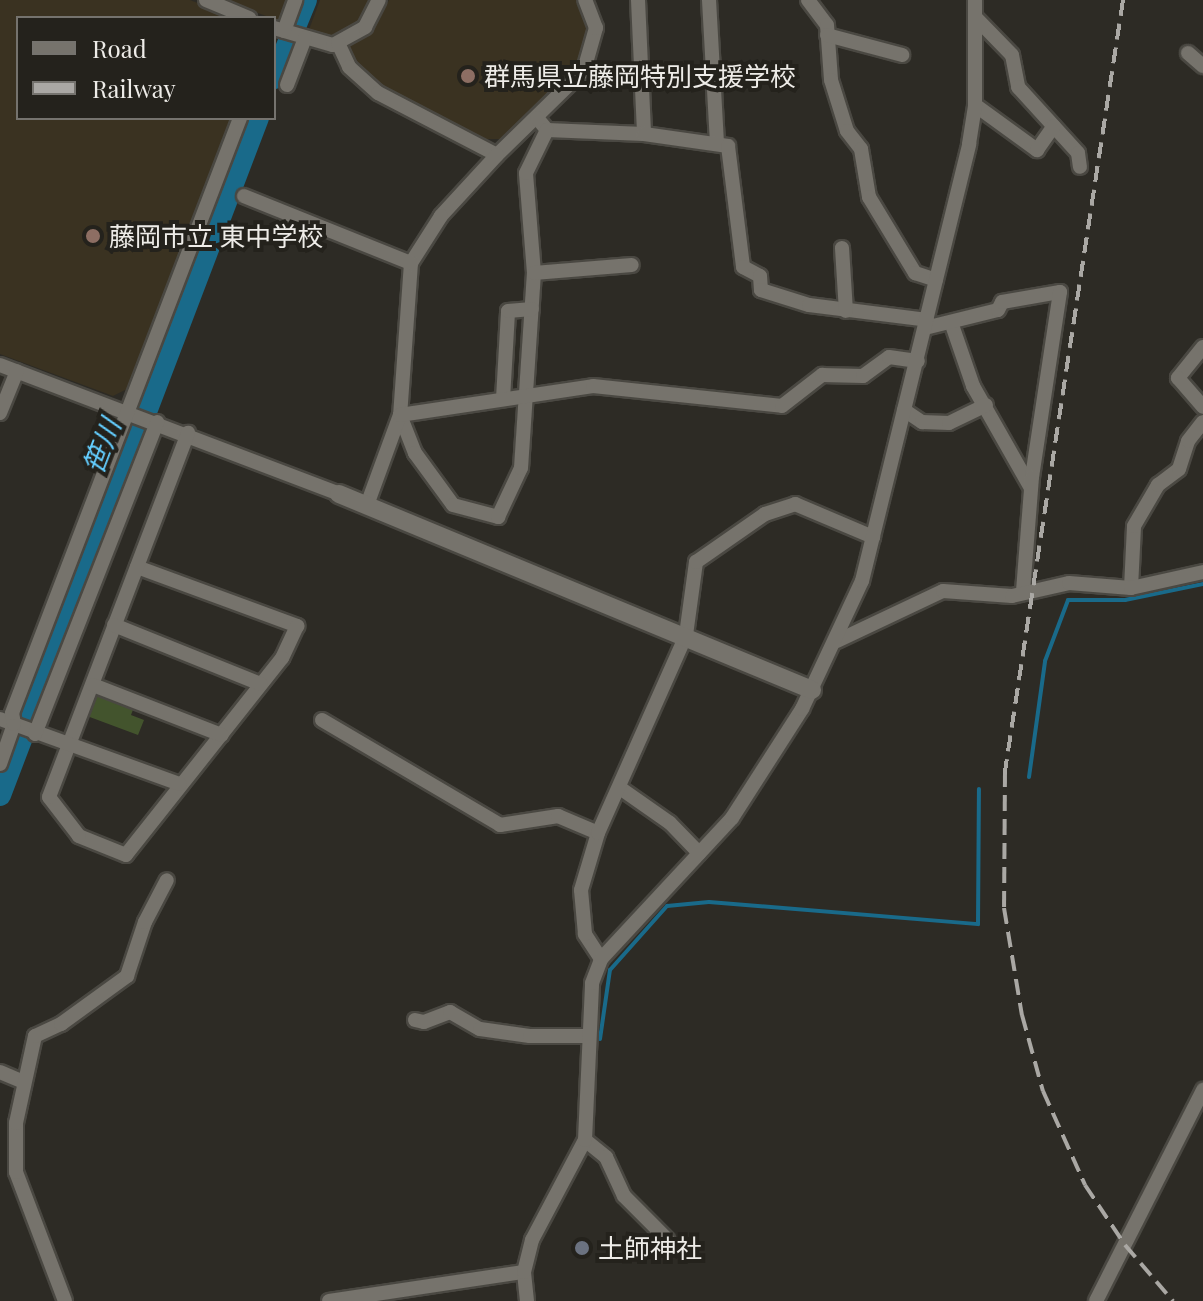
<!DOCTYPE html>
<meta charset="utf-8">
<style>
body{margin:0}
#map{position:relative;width:1203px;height:1301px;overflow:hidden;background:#2d2b25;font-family:"Playfair Display","Noto Sans JP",serif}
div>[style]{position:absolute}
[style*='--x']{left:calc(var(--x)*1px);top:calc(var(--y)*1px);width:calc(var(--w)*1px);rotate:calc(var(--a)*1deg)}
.education>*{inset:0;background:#3a3221}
.green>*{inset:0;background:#43542d}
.stream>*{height:4px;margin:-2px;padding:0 2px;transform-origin:2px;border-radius:2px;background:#196a8a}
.river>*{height:22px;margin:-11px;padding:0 11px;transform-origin:11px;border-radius:11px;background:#196a8a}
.roads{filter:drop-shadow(2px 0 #4a4842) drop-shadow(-2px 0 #4a4842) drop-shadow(0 2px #4a4842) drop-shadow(0 -2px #4a4842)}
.minor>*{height:14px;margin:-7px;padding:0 7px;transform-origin:7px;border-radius:7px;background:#76736c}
.tertiary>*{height:18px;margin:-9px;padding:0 9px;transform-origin:9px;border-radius:9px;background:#76736c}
.rail>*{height:4px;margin-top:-2px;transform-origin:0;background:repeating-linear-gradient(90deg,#aaa8a4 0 16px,transparent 0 24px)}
.dots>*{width:22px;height:22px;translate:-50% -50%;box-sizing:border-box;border:4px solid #24221c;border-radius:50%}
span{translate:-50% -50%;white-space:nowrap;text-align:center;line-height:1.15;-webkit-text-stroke:8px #24221c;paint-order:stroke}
.poi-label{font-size:26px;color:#eeece8}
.left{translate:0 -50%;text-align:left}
.water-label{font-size:28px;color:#64ceff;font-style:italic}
.legend{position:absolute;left:16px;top:16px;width:260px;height:104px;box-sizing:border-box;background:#24221c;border:2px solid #75736e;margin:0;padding:10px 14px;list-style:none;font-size:24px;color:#eeece8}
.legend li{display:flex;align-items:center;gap:16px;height:40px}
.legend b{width:40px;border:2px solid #75736e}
</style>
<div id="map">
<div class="education">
<i style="clip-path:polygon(0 0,190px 0,236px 18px,18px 18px,18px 118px,232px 118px,127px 389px,113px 396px,0 354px)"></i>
<i style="clip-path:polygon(224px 0,291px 0,282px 22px)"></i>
<i style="clip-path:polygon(320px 0,375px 0,351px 31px,328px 39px,307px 35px)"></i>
<i style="clip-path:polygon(389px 0,582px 0,591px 21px,581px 63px,502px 139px,479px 139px,381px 89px,347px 52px,349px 45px,376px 25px)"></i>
</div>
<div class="green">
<i style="clip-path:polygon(104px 695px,134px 707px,131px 715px,144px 720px,138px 735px,87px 716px,94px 697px)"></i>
</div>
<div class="stream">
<i style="--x:1029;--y:777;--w:117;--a:-82.1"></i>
<i style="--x:1045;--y:661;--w:65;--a:-69.3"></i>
<i style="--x:1068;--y:600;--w:57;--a:0"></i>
<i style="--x:1125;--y:600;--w:80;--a:-11.6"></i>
<i style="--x:600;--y:1039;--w:70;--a:-81.8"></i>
<i style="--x:610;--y:970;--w:86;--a:-48.3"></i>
<i style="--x:667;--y:906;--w:42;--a:-5.4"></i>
<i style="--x:709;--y:902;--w:270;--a:4.7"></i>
<i style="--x:978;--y:924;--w:135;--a:-89.6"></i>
</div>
<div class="river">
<i style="--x:274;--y:78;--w:84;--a:-67.7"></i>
<i style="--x:0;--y:795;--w:724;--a:-69.14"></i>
</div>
<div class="roads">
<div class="minor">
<i style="--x:206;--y:0;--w:47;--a:22.7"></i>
<i style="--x:638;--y:0;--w:134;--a:87.4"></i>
<i style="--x:709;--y:0;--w:142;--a:86.8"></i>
<i style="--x:808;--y:0;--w:31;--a:53"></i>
<i style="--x:827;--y:25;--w:55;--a:85.8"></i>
<i style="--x:831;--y:80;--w:53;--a:72.6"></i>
<i style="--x:847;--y:131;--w:23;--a:52"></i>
<i style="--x:861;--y:149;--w:49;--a:80.5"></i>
<i style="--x:869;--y:197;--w:89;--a:58.8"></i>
<i style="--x:915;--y:273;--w:22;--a:18"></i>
<i style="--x:975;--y:17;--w:53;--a:45.8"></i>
<i style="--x:1012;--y:55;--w:33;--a:79"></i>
<i style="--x:1018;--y:87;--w:89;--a:47.7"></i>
<i style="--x:1078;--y:153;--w:14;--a:82"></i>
<i style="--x:274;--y:28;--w:61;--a:16.1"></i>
<i style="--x:333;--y:45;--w:37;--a:-29"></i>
<i style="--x:365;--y:27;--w:30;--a:-63"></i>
<i style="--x:284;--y:31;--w:33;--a:-70"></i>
<i style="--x:827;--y:35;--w:78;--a:14.9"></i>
<i style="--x:338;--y:43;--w:26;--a:65"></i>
<i style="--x:349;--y:67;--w:39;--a:42"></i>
<i style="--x:378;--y:93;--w:134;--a:27.5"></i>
<i style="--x:497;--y:155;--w:122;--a:-44.3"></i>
<i style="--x:584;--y:70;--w:44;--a:-74.1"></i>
<i style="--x:596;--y:28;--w:30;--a:-111"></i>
<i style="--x:1188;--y:53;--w:20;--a:41"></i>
<i style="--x:287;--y:85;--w:50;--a:-69"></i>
<i style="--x:975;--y:105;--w:77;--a:36"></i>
<i style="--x:1037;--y:150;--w:29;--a:-55"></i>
<i style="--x:537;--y:118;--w:16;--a:50"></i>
<i style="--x:547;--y:130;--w:97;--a:2.4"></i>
<i style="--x:644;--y:134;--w:85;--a:8.1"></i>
<i style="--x:728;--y:146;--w:122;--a:82.9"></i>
<i style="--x:743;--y:267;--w:19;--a:28"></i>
<i style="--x:760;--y:276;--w:14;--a:86"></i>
<i style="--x:761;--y:290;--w:50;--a:17.4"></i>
<i style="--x:809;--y:305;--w:119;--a:7.2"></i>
<i style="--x:497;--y:155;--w:83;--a:132.6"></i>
<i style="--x:441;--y:216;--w:56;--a:122.6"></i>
<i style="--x:411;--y:263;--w:152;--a:94.1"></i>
<i style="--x:400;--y:415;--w:41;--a:68.5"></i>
<i style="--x:415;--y:453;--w:64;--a:53.8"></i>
<i style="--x:453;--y:505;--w:47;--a:14.9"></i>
<i style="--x:498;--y:517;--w:54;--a:-64.9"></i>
<i style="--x:521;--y:468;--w:195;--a:-86.2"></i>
<i style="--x:534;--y:273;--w:100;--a:-94.6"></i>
<i style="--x:526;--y:173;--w:48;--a:-64"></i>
<i style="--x:244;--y:196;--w:180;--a:21.9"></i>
<i style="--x:842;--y:248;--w:63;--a:86.4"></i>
<i style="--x:534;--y:273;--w:98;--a:-4.7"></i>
<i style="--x:951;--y:322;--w:68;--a:71"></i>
<i style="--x:973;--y:386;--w:117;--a:60.4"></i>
<i style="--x:925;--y:328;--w:75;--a:-13.9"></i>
<i style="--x:998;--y:310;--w:9;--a:-63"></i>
<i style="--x:1002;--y:302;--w:59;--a:-9.8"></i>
<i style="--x:1060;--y:292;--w:187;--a:98.6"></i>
<i style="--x:1032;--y:477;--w:115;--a:94.5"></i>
<i style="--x:1203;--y:347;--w:40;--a:129"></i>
<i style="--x:1178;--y:378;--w:38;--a:49"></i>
<i style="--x:0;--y:365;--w:363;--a:20.8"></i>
<i style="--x:503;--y:399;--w:88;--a:-86.7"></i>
<i style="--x:508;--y:311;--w:24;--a:-5"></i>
<i style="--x:904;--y:410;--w:22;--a:34"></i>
<i style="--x:922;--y:422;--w:27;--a:2"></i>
<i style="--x:949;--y:423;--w:41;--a:-25.9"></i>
<i style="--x:0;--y:413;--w:45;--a:-68"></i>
<i style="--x:367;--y:505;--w:96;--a:-69.9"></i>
<i style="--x:400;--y:415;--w:195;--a:-8.5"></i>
<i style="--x:593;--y:386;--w:190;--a:6"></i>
<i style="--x:782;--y:406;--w:51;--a:-37.8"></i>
<i style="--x:822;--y:375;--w:41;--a:1.4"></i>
<i style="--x:863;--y:376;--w:32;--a:-36"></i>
<i style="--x:889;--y:357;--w:29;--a:8"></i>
<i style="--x:137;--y:567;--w:171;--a:20.2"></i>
<i style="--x:297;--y:626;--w:35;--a:115"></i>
<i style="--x:282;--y:658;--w:251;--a:128.4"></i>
<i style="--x:126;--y:855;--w:51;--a:-158"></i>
<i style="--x:79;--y:836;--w:49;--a:-127.6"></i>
<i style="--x:49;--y:797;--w:390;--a:-69.1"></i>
<i style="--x:1131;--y:588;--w:62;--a:-87.2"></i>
<i style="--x:1134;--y:526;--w:48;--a:-59.7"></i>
<i style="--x:1158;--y:485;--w:26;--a:-37"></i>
<i style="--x:1179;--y:469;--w:29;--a:-72"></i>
<i style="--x:1188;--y:441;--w:24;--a:-52"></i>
<i style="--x:114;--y:625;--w:158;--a:21.9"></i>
<i style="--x:837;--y:641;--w:117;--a:-25.3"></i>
<i style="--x:943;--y:591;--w:69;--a:4.1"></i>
<i style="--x:1012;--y:596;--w:58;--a:-12.8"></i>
<i style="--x:1069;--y:583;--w:62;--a:4.6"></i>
<i style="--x:1131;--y:588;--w:74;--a:-12.5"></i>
<i style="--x:93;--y:685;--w:138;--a:21.2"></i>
<i style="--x:0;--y:719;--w:191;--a:19.9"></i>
<i style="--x:322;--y:720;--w:207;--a:30.5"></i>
<i style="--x:500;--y:825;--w:59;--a:-8.8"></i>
<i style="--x:558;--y:816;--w:43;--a:23"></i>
<i style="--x:35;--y:734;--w:335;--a:-68.6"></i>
<i style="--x:0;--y:764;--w:42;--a:-70.7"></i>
<i style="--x:14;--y:724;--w:11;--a:-100"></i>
<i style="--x:12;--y:713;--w:637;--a:-69.03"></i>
<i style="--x:620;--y:788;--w:61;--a:35"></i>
<i style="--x:670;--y:823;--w:42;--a:46"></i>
<i style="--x:601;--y:959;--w:30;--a:-123"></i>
<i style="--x:585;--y:934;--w:44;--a:-95.2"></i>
<i style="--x:581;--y:890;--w:59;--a:-73.4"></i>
<i style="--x:598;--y:833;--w:217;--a:-66"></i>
<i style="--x:686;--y:635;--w:74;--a:-82.2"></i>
<i style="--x:696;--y:562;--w:84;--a:-34.8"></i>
<i style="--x:765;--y:514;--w:32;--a:-18"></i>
<i style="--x:795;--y:504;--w:85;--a:22.9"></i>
<i style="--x:415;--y:1020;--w:9;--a:13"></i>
<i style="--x:424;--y:1022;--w:28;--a:-21"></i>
<i style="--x:450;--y:1012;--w:34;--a:30"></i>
<i style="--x:480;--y:1029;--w:50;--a:8"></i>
<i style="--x:530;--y:1036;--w:58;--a:0"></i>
<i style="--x:0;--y:1072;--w:26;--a:23"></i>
<i style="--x:585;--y:1140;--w:27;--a:39"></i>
<i style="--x:606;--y:1157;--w:43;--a:65.2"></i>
<i style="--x:624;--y:1196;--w:61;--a:45"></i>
<i style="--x:65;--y:1301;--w:138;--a:-110.8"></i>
<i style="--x:16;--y:1172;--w:49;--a:-90"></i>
<i style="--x:16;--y:1123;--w:89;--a:-77.7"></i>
<i style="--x:35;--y:1036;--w:29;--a:-25"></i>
<i style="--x:61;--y:1024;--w:82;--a:-36"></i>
<i style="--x:127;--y:976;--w:57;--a:-71.6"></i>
<i style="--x:145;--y:922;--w:47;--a:-62.4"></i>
<i style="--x:329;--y:1301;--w:197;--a:-8.5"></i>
<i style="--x:527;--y:1301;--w:29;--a:-96"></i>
<i style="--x:524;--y:1272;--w:33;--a:-76"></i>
<i style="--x:532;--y:1240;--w:113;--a:-62.1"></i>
<i style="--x:585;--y:1140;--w:157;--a:-87.4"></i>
<i style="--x:592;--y:983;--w:26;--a:-69"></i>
<i style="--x:601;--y:959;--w:192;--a:-47.1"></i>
<i style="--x:732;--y:818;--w:130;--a:-57.3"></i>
<i style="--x:802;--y:709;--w:141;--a:-64.9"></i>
<i style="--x:862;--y:581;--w:450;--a:-76.2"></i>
<i style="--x:969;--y:144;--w:39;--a:-81"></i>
<i style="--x:975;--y:105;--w:105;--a:-90"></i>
<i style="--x:1096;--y:1301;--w:237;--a:-63.1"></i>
</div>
<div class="tertiary">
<i style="--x:339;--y:494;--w:512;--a:22.51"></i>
</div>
</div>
<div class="rail">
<i style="--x:1123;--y:0;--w:780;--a:98.7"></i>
<i style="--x:1005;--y:771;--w:137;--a:90.4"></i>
<i style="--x:1004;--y:908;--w:109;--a:80.5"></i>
<i style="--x:1022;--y:1015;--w:79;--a:74.6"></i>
<i style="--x:1043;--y:1091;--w:103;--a:65.9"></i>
<i style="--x:1085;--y:1185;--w:72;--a:56.3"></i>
<i style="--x:1125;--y:1245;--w:74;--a:49.4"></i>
</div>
<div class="dots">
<i style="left:468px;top:76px;background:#8d6e63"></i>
<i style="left:93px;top:236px;background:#8d6e63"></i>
<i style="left:582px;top:1248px;background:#6b7280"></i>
</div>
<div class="poi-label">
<span class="left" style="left:484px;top:76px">群馬県立藤岡特別支援学校</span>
<span class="left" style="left:109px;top:236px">藤岡市立 東中学校</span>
<span class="left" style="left:598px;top:1248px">土師神社</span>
</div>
<div class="water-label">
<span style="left:101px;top:446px;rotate:-69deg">笹川</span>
</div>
<ul class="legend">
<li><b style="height:10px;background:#76736c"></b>Road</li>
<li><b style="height:10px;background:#aaa8a4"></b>Railway</li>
</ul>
</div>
